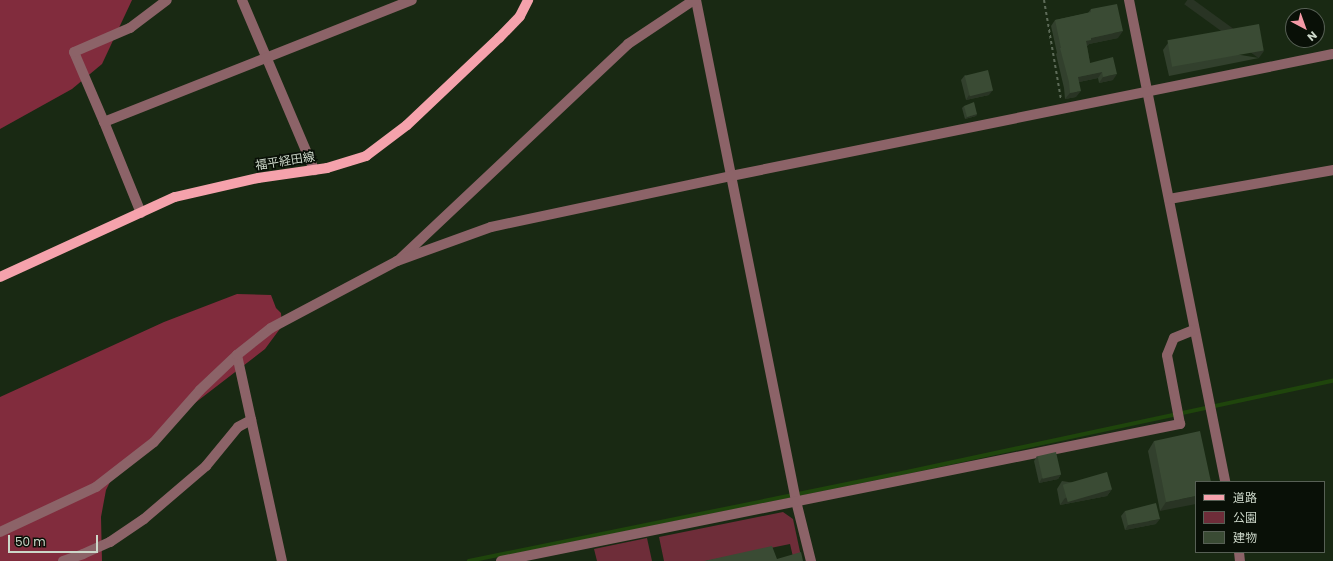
<!DOCTYPE html>
<meta charset="utf-8">
<style>
body{margin:0}
#map{position:relative;width:1333px;height:561px;overflow:hidden;background:#192913;font-family:Poppins,"Noto Sans JP",sans-serif}
div>[style]{position:absolute}
[style*='--x']{left:calc(var(--x)*1px);top:calc(var(--y)*1px);width:calc(var(--w)*1px);rotate:calc(var(--a)*1deg)}
.green>*{inset:0;background:#6e2d39}
.forest>*{inset:0;background:#812c3d}
.stream>*{height:3.5px;margin:-1.75px;padding:0 1.75px;transform-origin:1.75px;border-radius:1.75px;background:#1f450c}
.path>*{height:2px;margin-top:-1px;transform-origin:0;background:repeating-linear-gradient(90deg,#5d6b58 0 3px,transparent 0 6px)}
.minor>*{height:10px;margin:-5px;padding:0 5px;transform-origin:5px;border-radius:5px;background:#8c6368}
.major>*{height:10px;margin:-5px;padding:0 5px;transform-origin:5px;border-radius:5px;background:#f5a2ac}
.wall>*{inset:0;background:#32402d}
.shaded-wall>*{inset:0;background:#293424;transform-origin:0 0}
.building>*{inset:0;background:#3a4b34;transform-origin:0 0}
span{translate:-50% -50%;white-space:nowrap;text-align:center;line-height:1.15;-webkit-text-stroke:3.5px #091007;paint-order:stroke}
.street-label{font-size:12px;color:#ccd7c9}
.legend{position:absolute;left:1195px;top:481px;width:130px;height:72px;box-sizing:border-box;background:#091007;border:1px solid #576055;margin:0;padding:5px 7px;list-style:none;font-size:12px;color:#ccd7c9}
.legend li{display:flex;align-items:center;gap:8px;height:20px}
.legend b{width:20px;border:1px solid #576055}
.north{position:absolute;left:1285px;top:8px;width:40px;height:40px;box-sizing:border-box;background:#091007;border:1px solid #576055;border-radius:50%;rotate:139deg;font-size:11px;font-weight:700;line-height:16px;text-align:center;color:#ccd7c9}
.north::after{content:'';display:block;margin:auto;width:14px;height:18px;background:#f49aa6;clip-path:polygon(50% 0,100% 100%,50% 72%,0 100%)}
.scale{position:absolute;left:8px;top:535px;width:90px;height:18px;box-sizing:border-box;border:2px solid #ccd7c9;border-top:0;padding-left:5px;font-size:12px;line-height:14px;white-space:nowrap;color:#ccd7c9;-webkit-text-stroke:3px #091007;paint-order:stroke}
</style>
<div id="map">
<div class="green">
<i style="clip-path:polygon(783px 512px,793px 519px,802px 561px,794px 561px,790px 544px,706px 561px,664px 561px,659px 537px)"></i>
<i style="clip-path:polygon(647px 538px,652px 561px,597px 561px,594px 549px)"></i>
</div>
<div class="forest">
<i style="clip-path:polygon(0 0,132px 0,102px 64px,72px 89px,0 129px)"></i>
<i style="clip-path:polygon(237px 294px,271px 295px,276px 308px,281px 313px,282px 326px,265px 349px,178px 416px,118px 466px,106px 490px,101px 517px,102px 561px,0 561px,0 397px,164px 322px)"></i>
</div>
<div class="stream">
<i style="--x:469;--y:561;--w:433;--a:-11.5"></i>
<i style="--x:893;--y:475;--w:450;--a:-12.1"></i>
</div>
<div class="path">
<i style="--x:1044;--y:0;--w:100;--a:80.3"></i>
</div>
<div class="minor">
<i style="--x:242;--y:0;--w:185;--a:67"></i>
<i style="--x:696;--y:0;--w:511;--a:78.71"></i>
<i style="--x:796;--y:501;--w:62;--a:76"></i>
<i style="--x:1129;--y:0;--w:491;--a:78.7"></i>
<i style="--x:104;--y:122;--w:76;--a:-113.2"></i>
<i style="--x:74;--y:52;--w:61;--a:-23.2"></i>
<i style="--x:130;--y:28;--w:46;--a:-37.1"></i>
<i style="--x:1169;--y:199;--w:167;--a:-10"></i>
<i style="--x:141;--y:213;--w:98;--a:-112.1"></i>
<i style="--x:104;--y:122;--w:331;--a:-21.6"></i>
<i style="--x:400;--y:259;--w:313;--a:-43.3"></i>
<i style="--x:628;--y:44;--w:79;--a:-33.7"></i>
<i style="--x:237;--y:355;--w:211;--a:77.7"></i>
<i style="--x:0;--y:532;--w:106;--a:-25.1"></i>
<i style="--x:96;--y:487;--w:73;--a:-37.8"></i>
<i style="--x:154;--y:442;--w:69;--a:-48.5"></i>
<i style="--x:200;--y:390;--w:51;--a:-43.4"></i>
<i style="--x:237;--y:355;--w:43;--a:-38.5"></i>
<i style="--x:271;--y:328;--w:143;--a:-28"></i>
<i style="--x:397;--y:261;--w:100;--a:-19.9"></i>
<i style="--x:491;--y:227;--w:245;--a:-12"></i>
<i style="--x:731;--y:176;--w:614;--a:-11.46"></i>
<i style="--x:1239;--y:552;--w:9;--a:84"></i>
<i style="--x:63;--y:561;--w:21;--a:-19"></i>
<i style="--x:83;--y:554;--w:30;--a:-24"></i>
<i style="--x:110;--y:542;--w:41;--a:-34.1"></i>
<i style="--x:144;--y:519;--w:82;--a:-40.5"></i>
<i style="--x:206;--y:466;--w:50;--a:-50.6"></i>
<i style="--x:238;--y:427;--w:15;--a:-28"></i>
<i style="--x:501;--y:561;--w:693;--a:-11.41"></i>
<i style="--x:1180;--y:424;--w:70;--a:-100.7"></i>
<i style="--x:1167;--y:355;--w:18;--a:-68"></i>
<i style="--x:1174;--y:338;--w:22;--a:-22"></i>
</div>
<div class="major">
<i style="--x:0;--y:277;--w:192;--a:-24.6"></i>
<i style="--x:175;--y:197;--w:85;--a:-12.9"></i>
<i style="--x:258;--y:178;--w:70;--a:-8.2"></i>
<i style="--x:327;--y:168;--w:41;--a:-17.1"></i>
<i style="--x:366;--y:156;--w:51;--a:-37.1"></i>
<i style="--x:407;--y:125;--w:127;--a:-43.4"></i>
<i style="--x:499;--y:38;--w:30;--a:-46"></i>
<i style="--x:520;--y:16;--w:18;--a:-63"></i>
</div>
<div class="wall">
<i style="clip-path:polygon(1091px 9px,1118px 38px,1089px 44px,1087px 46px,1090px 63px,1113px 80px,1099px 83px,1098px 78px,1079px 82px,1076px 97px,1065px 99px,1064px 88px,1056px 54px,1057px 53px,1051px 26px,1055px 20px,1088px 13px)"></i>
<i style="clip-path:polygon(1168px 43px,1259px 58px,1169px 76px,1163px 50px)"></i>
<i style="clip-path:polygon(965px 75px,989px 95px,966px 100px,961px 80px)"></i>
<i style="clip-path:polygon(964px 106px,977px 114px,976px 116px,965px 119px,962px 108px)"></i>
<i style="clip-path:polygon(1154px 441px,1211px 482px,1160px 511px,1148px 451px)"></i>
<i style="clip-path:polygon(1037px 456px,1061px 474px,1058px 479px,1039px 483px,1034px 461px)"></i>
<i style="clip-path:polygon(1062px 481px,1112px 489px,1107px 496px,1060px 505px,1057px 489px)"></i>
<i style="clip-path:polygon(1125px 511px,1156px 524px,1125px 530px,1121px 516px)"></i>
</div>
<div class="shaded-wall">
<i style="clip-path:polygon(1123px 31px,1118px 38px,1089px 44px,1087px 46px,1086px 41px,1091px 38px)"></i>
<i style="left:1264px;top:51px;width:9px;height:92px;rotate:126deg"></i>
<i style="clip-path:polygon(1102px 72px,1098px 78px,1074px 83px,1078px 77px)"></i>
<i style="clip-path:polygon(1117px 74px,1113px 80px,1099px 83px,1103px 77px)"></i>
<i style="clip-path:polygon(993px 90px,989px 95px,966px 100px,969px 95px)"></i>
<i style="clip-path:polygon(1081px 91px,1076px 97px,1065px 99px,1070px 93px)"></i>
<i style="clip-path:polygon(977px 114px,976px 116px,965px 119px,967px 117px)"></i>
<i style="clip-path:polygon(1061px 474px,1058px 479px,1039px 483px,1042px 478px)"></i>
<i style="clip-path:polygon(1112px 489px,1107px 496px,1060px 505px,1065px 498px)"></i>
<i style="clip-path:polygon(1196px 496px,1196px 504px,1160px 511px,1166px 502px)"></i>
<i style="clip-path:polygon(1160px 519px,1156px 524px,1125px 530px,1128px 525px)"></i>
</div>
<div class="building">
<i style="clip-path:polygon(1117px 4px,1123px 31px,1091px 38px,1091px 40px,1086px 41px,1090px 63px,1113px 57px,1117px 74px,1103px 77px,1102px 72px,1078px 77px,1081px 91px,1070px 93px,1069px 82px,1060px 48px,1061px 48px,1055px 20px,1091px 12px,1091px 9px)"></i>
<i style="left:1259px;top:24px;width:27px;height:93px;rotate:80deg"></i>
<i style="left:988px;top:70px;width:21px;height:24px;rotate:76deg"></i>
<i style="clip-path:polygon(974px 102px,977px 114px,967px 117px,964px 106px)"></i>
<i style="clip-path:polygon(1200px 431px,1211px 482px,1196px 482px,1196px 496px,1166px 502px,1154px 441px)"></i>
<i style="left:1056px;top:452px;width:23px;height:19px;rotate:77deg"></i>
<i style="left:1107px;top:472px;width:18px;height:46px;rotate:74deg"></i>
<i style="clip-path:polygon(1156px 503px,1160px 519px,1128px 525px,1125px 511px)"></i>
<i style="clip-path:polygon(772px 546px,777px 559px,801px 552px,803px 561px,704px 561px)"></i>
</div>
<div class="street-label">
<span style="left:285px;top:161px;rotate:-9deg">福平経田線</span>
</div>
<ul class="legend">
<li><b style="height:5px;background:#f5a2ac"></b>道路</li>
<li><b style="height:11px;background:#6e2d39"></b>公園</li>
<li><b style="height:11px;background:#3a4b34"></b>建物</li>
</ul>
<div class="north">N</div>
<div class="scale">50 m</div>
</div>
